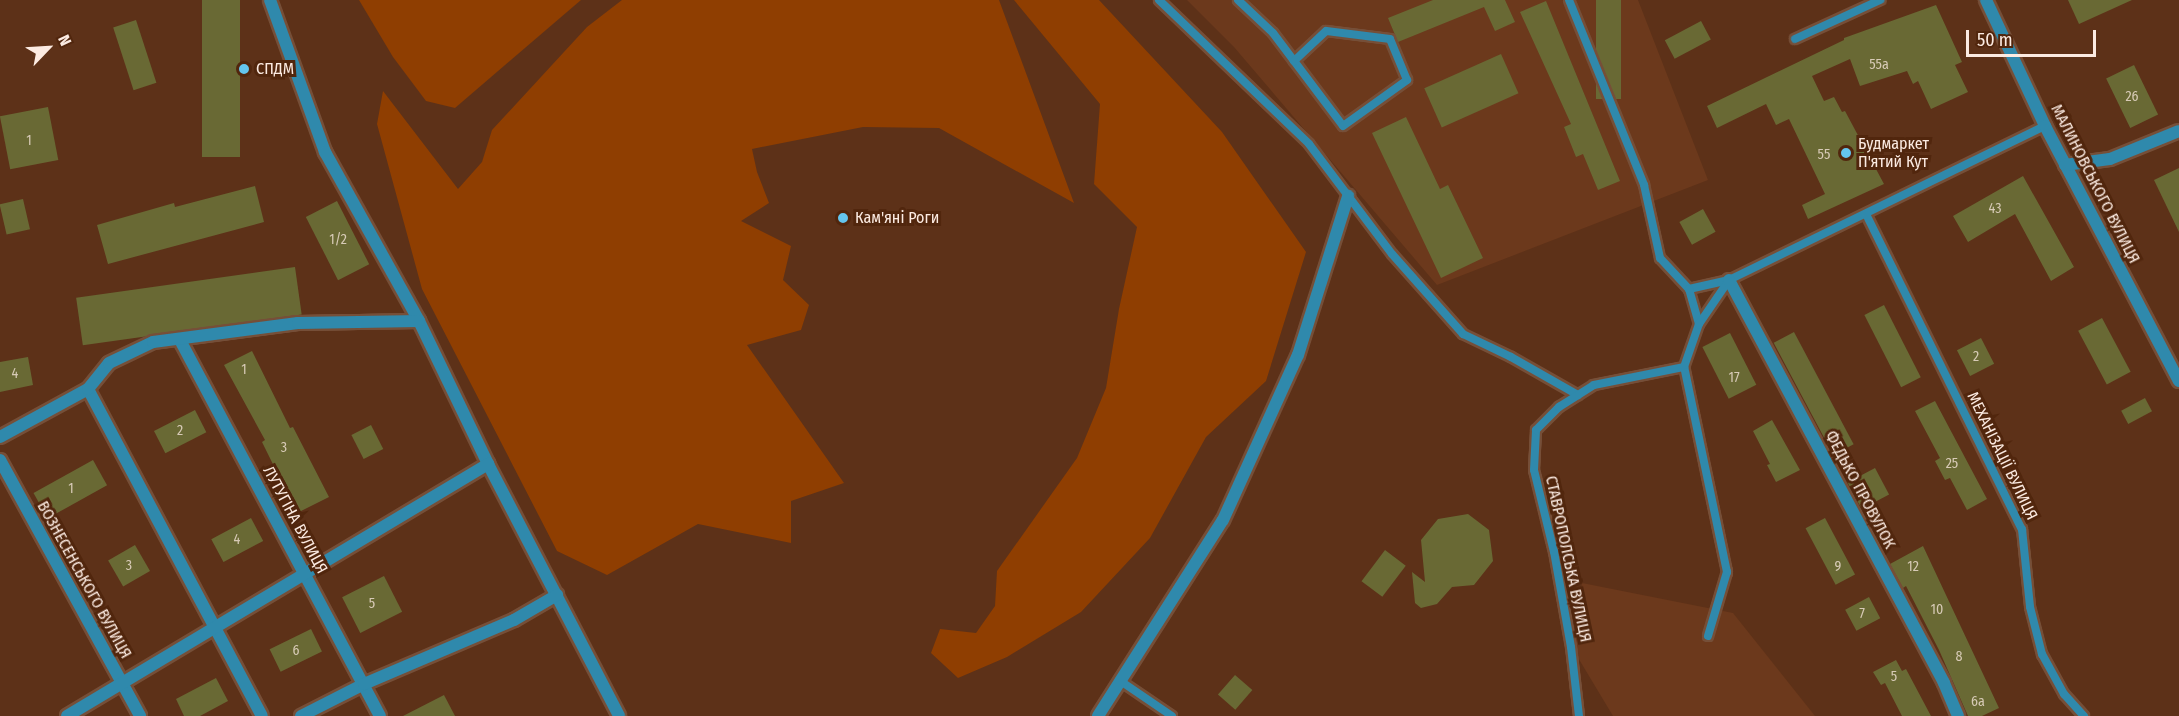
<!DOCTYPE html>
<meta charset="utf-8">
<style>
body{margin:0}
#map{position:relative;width:2179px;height:716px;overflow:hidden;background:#5d3118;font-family:"Fira Sans Condensed",sans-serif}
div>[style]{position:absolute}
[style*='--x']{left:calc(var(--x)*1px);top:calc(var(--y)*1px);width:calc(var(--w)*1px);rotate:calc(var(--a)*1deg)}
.built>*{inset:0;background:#6c391c}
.green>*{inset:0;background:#8f3e01}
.building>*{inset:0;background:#696934;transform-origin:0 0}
.roads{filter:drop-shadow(2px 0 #764f38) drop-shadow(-2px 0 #764f38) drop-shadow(0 2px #764f38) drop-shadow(0 -2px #764f38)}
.service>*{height:8px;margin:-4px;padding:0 4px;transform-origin:4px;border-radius:4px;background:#2f89ac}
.minor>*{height:12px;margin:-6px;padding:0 6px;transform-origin:6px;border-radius:6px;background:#2f89ac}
.dots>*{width:16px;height:16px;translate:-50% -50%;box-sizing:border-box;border:3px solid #51260d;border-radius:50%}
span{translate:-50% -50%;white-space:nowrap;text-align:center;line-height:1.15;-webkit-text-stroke:6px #51260d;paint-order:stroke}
.number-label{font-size:14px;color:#d7cab6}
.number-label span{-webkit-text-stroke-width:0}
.poi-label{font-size:16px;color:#fcebe2}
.left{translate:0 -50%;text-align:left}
.street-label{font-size:16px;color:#fcebe2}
.north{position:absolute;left:18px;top:18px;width:60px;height:60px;-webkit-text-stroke:4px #51260d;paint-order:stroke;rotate:65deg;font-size:16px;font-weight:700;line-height:24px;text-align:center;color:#fcebe2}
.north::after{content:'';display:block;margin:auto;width:21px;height:27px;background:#fcebe2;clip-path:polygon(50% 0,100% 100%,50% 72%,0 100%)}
.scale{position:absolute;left:1966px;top:30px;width:130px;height:27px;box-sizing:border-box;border:3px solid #fcebe2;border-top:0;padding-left:8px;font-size:18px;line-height:21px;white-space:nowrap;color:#fcebe2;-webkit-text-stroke:4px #51260d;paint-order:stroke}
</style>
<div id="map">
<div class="built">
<i style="clip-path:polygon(1187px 0,1638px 0,1708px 180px,1437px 285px,1234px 47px)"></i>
<i style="clip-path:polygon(1582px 583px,1733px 613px,1815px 716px,1613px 716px,1574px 651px)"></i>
</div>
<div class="green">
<i style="clip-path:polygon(359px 0,581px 0,455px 108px,426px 101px,393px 57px)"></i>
<i style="clip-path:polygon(622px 0,999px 0,1074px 203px,939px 128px,863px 127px,752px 149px,757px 172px,769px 203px,741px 221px,791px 246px,783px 280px,809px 305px,801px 330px,747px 345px,844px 483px,791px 501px,791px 543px,698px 524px,607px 575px,557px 551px,422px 289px,377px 124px,383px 91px,458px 189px,482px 162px,492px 130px,587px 27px)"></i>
<i style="clip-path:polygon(1014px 0,1099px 0,1222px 132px,1306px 252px,1266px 381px,1206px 437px,1150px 538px,1081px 612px,1007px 657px,958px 678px,931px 653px,940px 629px,976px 633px,995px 606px,997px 571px,1077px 458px,1106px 388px,1119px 309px,1137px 227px,1094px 184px,1100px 104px)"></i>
</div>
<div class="building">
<i style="left:202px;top:0;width:38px;height:157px"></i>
<i style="clip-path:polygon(1433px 0,1505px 0,1515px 22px,1495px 31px,1484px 7px,1398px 42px,1388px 18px)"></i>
<i style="left:1596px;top:0;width:25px;height:99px"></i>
<i style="clip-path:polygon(2068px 0,2132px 0,2079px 24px)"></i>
<i style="clip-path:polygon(1546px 1px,1620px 181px,1598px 190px,1583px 154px,1576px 157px,1564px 127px,1571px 124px,1520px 12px)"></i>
<i style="clip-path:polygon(1936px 5px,1962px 62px,1955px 65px,1968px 92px,1931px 109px,1918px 81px,1913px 84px,1907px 71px,1860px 86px,1850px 59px,1812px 76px,1824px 101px,1834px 97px,1842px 112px,1845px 111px,1884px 184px,1808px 219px,1802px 205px,1825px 194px,1789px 119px,1776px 125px,1766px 104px,1717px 128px,1707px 106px,1844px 40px,1844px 38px)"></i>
<i style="left:136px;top:20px;width:66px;height:24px;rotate:72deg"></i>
<i style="left:1701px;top:21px;width:21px;height:41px;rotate:62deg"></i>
<i style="left:1501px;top:54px;width:43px;height:84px;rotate:66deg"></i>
<i style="left:2134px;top:65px;width:55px;height:31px;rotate:64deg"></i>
<i style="left:48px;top:107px;width:54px;height:49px;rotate:79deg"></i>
<i style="clip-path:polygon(1406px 117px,1440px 189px,1448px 185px,1483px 258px,1441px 278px,1372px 133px)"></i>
<i style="clip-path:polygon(2179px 168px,2179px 232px,2154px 180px)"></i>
<i style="clip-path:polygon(2023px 176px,2074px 267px,2051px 281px,2015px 214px,1968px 242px,1953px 216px)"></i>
<i style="clip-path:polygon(255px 186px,264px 222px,108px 264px,97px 225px,174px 203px,175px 207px)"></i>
<i style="left:23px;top:199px;width:31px;height:24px;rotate:77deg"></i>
<i style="left:337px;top:201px;width:71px;height:35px;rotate:63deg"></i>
<i style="left:1703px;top:209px;width:26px;height:27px;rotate:61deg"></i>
<i style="left:295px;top:267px;width:48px;height:221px;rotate:82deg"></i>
<i style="left:1884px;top:305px;width:81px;height:22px;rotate:63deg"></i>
<i style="left:2102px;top:318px;width:61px;height:27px;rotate:62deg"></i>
<i style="left:1794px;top:332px;width:127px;height:23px;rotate:62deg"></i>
<i style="left:1730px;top:333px;width:58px;height:31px;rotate:63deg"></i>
<i style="left:1981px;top:338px;width:29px;height:27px;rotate:63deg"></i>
<i style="clip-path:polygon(252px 351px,290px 428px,293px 427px,329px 497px,297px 513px,262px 442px,265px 440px,224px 365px)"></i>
<i style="clip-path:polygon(28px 357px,33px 385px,0 392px,0 362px)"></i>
<i style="left:2145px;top:398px;width:15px;height:27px;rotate:62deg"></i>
<i style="clip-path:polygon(1935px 401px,1987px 499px,1967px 510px,1950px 478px,1945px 480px,1935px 461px,1940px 458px,1915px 411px)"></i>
<i style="left:195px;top:410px;width:25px;height:46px;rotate:63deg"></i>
<i style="clip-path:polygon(1772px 420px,1800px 470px,1776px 482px,1767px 465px,1770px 464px,1753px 431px)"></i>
<i style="left:371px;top:425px;width:27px;height:22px;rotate:63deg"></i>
<i style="left:93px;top:460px;width:29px;height:68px;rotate:61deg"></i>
<i style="left:1875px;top:468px;width:30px;height:31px;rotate:62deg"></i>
<i style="clip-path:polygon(1468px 514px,1489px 530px,1493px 561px,1474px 585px,1452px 587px,1437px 604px,1421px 608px,1415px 603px,1412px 572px,1425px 582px,1421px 540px,1438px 519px)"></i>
<i style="left:251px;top:518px;width:26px;height:45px;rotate:62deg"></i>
<i style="left:1825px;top:518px;width:64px;height:22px;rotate:62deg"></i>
<i style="left:135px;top:545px;width:30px;height:31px;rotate:60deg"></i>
<i style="clip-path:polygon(1923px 546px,1999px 708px,1982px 716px,1968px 716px,1939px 650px,1906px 586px,1903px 588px,1890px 564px)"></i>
<i style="left:1385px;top:550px;width:26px;height:39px;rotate:37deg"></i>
<i style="left:384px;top:576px;width:40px;height:47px;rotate:63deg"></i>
<i style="left:1869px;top:597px;width:24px;height:27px;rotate:62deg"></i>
<i style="left:311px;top:629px;width:25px;height:46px;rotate:64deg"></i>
<i style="clip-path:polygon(1896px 660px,1902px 671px,1906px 669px,1931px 716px,1902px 716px,1885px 683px,1881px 685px,1873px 672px)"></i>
<i style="left:1235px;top:675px;width:23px;height:26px;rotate:41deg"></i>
<i style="clip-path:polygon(216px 678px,228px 701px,200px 716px,184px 716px,176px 699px)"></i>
<i style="clip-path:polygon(444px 695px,455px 716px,403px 716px)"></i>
</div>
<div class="roads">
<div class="service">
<i style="--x:1159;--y:0;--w:208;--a:43.8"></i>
<i style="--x:1309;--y:144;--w:138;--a:53"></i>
<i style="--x:1392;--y:254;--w:107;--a:48.4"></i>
<i style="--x:1463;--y:334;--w:53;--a:25.6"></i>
<i style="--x:1511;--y:357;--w:77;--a:29.6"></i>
<i style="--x:1238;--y:0;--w:48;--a:43.3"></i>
<i style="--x:1273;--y:33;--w:116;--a:53"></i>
<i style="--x:1343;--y:126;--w:79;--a:-35.7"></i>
<i style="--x:1407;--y:80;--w:44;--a:-112.5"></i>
<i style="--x:1390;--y:39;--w:64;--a:-172.9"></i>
<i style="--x:1326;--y:31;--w:44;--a:136.8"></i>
<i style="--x:1569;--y:0;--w:200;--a:67.9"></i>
<i style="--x:1644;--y:185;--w:75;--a:77.6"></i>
<i style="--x:1660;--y:258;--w:42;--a:46.9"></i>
<i style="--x:1689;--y:289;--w:41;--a:-12.7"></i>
<i style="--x:1729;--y:280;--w:352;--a:-26"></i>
<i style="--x:1795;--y:39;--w:94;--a:-24.6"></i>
<i style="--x:1866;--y:214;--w:352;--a:63.7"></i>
<i style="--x:2022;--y:529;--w:78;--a:84.1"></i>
<i style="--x:2030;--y:607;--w:49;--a:75.7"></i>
<i style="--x:2042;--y:654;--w:46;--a:61.2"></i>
<i style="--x:2064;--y:694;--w:30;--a:48"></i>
<i style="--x:1689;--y:289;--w:36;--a:74"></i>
<i style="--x:1708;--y:636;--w:67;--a:-73.5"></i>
<i style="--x:1727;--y:572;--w:209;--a:-101.8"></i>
<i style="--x:1684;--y:367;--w:46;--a:-70.8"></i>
<i style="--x:1699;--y:324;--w:53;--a:-55.7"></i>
<i style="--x:1119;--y:680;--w:64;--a:34.2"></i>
<i style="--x:1579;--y:716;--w:69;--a:-96.6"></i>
<i style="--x:1571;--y:647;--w:97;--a:-100.1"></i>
<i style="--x:1554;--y:552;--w:84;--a:-103.7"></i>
<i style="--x:1534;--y:470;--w:40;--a:-87.1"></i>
<i style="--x:1536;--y:430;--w:33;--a:-45"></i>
<i style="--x:1559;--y:407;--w:41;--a:-32.2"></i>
<i style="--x:1594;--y:385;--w:92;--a:-11.3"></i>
</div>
<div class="minor">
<i style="--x:270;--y:0;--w:162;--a:70.1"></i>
<i style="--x:325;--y:152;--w:193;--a:60.9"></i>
<i style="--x:419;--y:321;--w:159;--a:64.2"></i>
<i style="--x:488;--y:464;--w:284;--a:62.5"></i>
<i style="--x:1986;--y:0;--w:139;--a:64.9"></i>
<i style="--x:2045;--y:126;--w:288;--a:62.3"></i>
<i style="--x:2065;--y:165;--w:45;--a:-7.6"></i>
<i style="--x:2110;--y:159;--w:74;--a:-22.1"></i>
<i style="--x:1729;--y:280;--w:457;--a:61.9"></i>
<i style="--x:1944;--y:683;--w:36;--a:67"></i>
<i style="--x:180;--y:340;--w:426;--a:62"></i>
<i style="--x:88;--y:389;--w:370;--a:62"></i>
<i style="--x:0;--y:437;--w:100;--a:-28.6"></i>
<i style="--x:88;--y:389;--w:33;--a:-51"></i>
<i style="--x:109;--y:363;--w:49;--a:-25.5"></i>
<i style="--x:153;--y:342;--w:146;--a:-7.5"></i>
<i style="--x:298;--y:323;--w:121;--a:-0.9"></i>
<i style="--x:0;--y:460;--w:292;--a:61.3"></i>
<i style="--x:67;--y:716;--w:491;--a:-30.9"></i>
<i style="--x:301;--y:716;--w:71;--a:-26.9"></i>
<i style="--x:364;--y:684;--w:163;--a:-23.1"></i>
<i style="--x:514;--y:620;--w:50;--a:-30.2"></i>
<i style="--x:1098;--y:716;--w:232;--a:-57.5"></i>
<i style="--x:1223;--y:520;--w:181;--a:-65.6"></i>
<i style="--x:1298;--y:355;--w:167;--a:-72.5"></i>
</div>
</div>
<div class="dots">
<i style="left:244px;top:69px;background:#64c5ee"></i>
<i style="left:1846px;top:153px;background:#64c5ee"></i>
<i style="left:843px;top:218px;background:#64c5ee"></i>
</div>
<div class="number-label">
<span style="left:1879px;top:65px">55а</span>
<span style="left:2132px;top:97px">26</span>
<span style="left:29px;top:141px">1</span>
<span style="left:1824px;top:155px">55</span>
<span style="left:1995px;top:209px">43</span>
<span style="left:338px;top:240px">1/2</span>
<span style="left:1976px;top:357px">2</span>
<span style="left:244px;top:370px">1</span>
<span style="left:15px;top:374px">4</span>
<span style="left:1734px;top:378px">17</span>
<span style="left:180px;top:431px">2</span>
<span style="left:284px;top:448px">3</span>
<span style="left:1952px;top:464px">25</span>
<span style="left:71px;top:489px">1</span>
<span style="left:237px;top:540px">4</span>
<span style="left:129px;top:566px">3</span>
<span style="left:1838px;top:567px">9</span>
<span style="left:1913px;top:567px">12</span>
<span style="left:372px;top:604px">5</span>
<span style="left:1937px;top:610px">10</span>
<span style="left:1862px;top:614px">7</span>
<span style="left:296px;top:651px">6</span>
<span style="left:1959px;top:657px">8</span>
<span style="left:1894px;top:677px">5</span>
<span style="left:1978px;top:702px">6а</span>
</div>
<div class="poi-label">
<span class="left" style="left:256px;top:69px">СПДМ</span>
<span class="left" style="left:1858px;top:153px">Будмаркет<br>П'ятий Кут</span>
<span class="left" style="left:855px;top:218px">Кам'яні Роги</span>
</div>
<div class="street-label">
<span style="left:2095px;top:184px;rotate:63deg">МАЛИНОВСЬКОГО ВУЛИЦЯ</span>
<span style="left:2002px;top:456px;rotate:64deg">МЕХАНІЗАЦІЇ ВУЛИЦЯ</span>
<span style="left:1860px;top:490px;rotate:62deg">ФЕДЬКО ПРОВУЛОК</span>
<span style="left:295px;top:520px;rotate:62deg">ЛУТУГІНА ВУЛИЦЯ</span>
<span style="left:1568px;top:559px;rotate:78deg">СТАВРОПОЛСЬКА ВУЛИЦЯ</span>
<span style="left:84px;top:580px;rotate:61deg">ВОЗНЕСЕНСЬКОГО ВУЛИЦЯ</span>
</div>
<div class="north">N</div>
<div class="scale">50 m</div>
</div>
